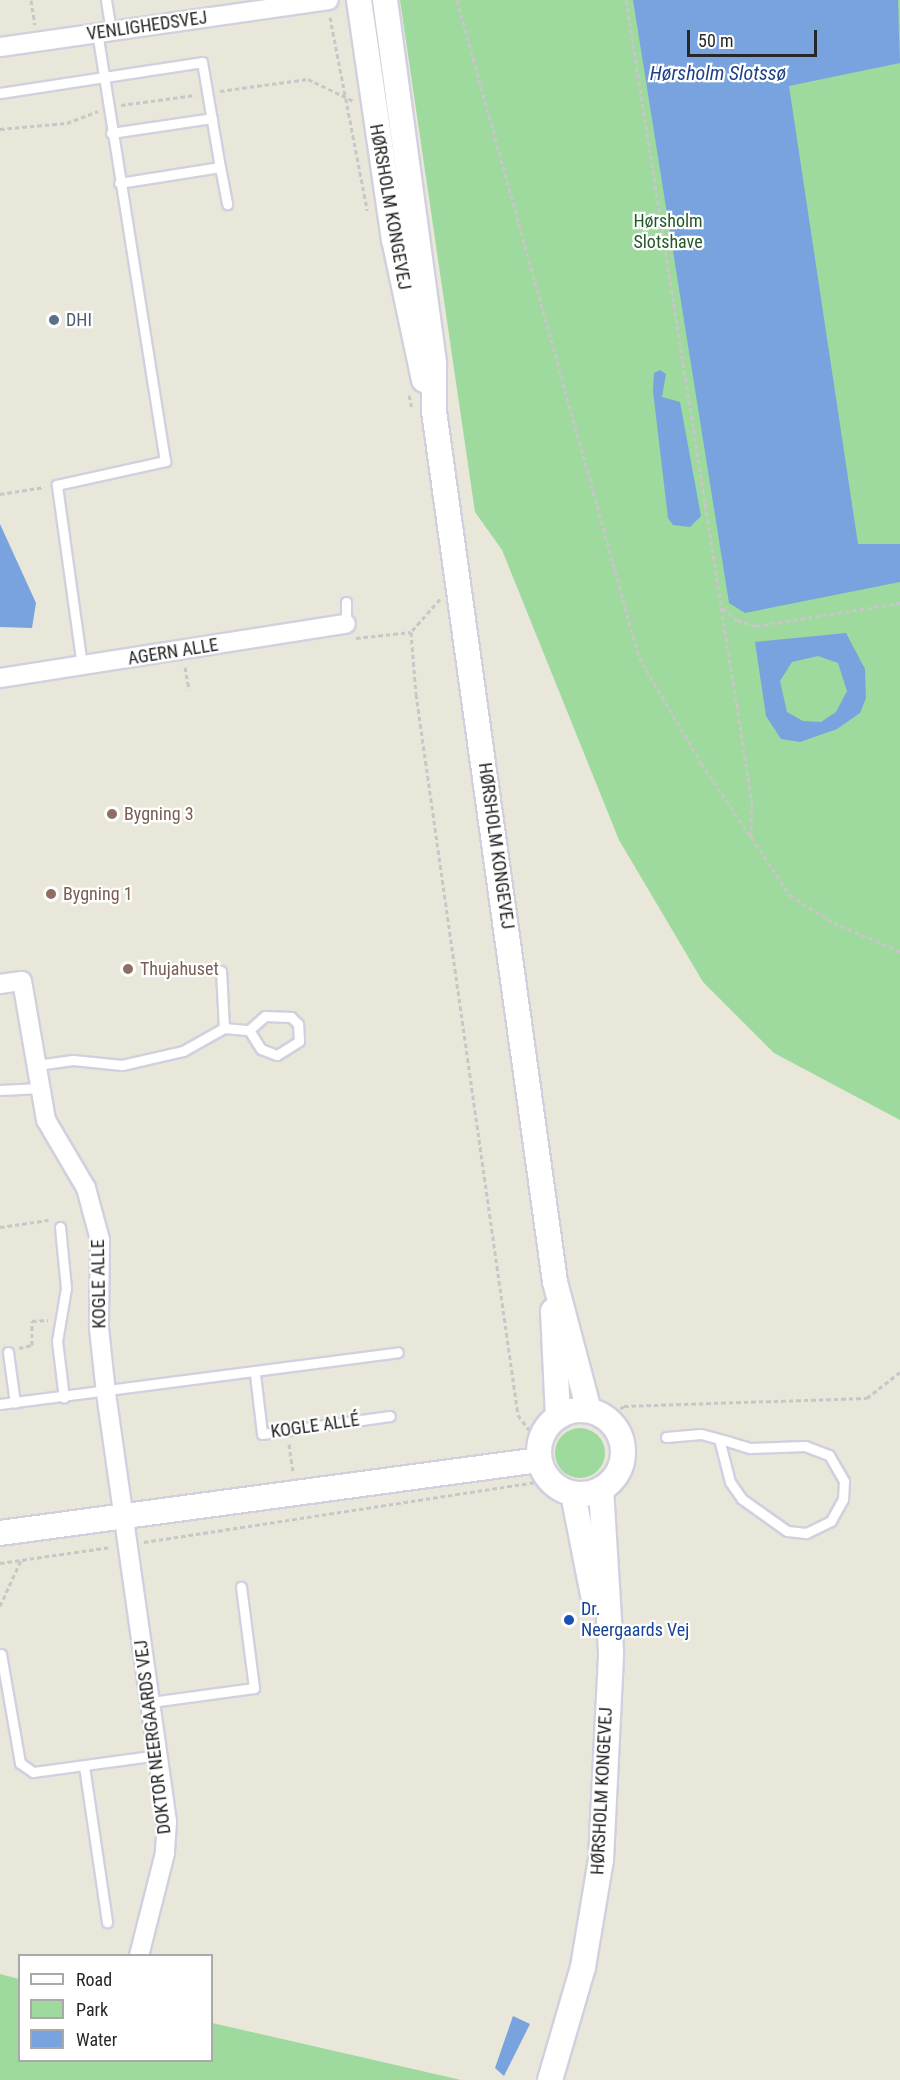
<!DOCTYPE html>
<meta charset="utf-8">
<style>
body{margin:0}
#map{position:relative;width:900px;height:2080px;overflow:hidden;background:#e8e7da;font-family:"Roboto Condensed",sans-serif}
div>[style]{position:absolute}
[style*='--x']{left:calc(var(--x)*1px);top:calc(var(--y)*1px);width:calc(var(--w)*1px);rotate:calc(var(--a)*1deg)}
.green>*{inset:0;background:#9ed99d}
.round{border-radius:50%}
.water>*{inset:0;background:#79a3df}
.path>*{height:3px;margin-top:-1.5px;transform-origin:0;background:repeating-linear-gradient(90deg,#c7c7c7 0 4.5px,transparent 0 7.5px)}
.roads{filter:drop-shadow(2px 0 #d2d0df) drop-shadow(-2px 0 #d2d0df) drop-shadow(0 2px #d2d0df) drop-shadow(0 -2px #d2d0df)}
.lane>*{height:9px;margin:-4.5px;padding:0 4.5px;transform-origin:4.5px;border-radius:4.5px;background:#fff}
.street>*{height:18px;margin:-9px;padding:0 9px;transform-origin:9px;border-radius:9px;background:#fff}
.secondary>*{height:24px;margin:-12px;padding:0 12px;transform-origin:12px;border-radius:12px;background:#fff}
.secondary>.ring{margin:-12px;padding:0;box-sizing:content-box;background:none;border:24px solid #fff;border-radius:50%}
.dots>*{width:16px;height:16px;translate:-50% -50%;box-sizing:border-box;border:3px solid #fff;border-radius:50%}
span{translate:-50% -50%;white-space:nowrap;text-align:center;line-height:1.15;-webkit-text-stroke:4.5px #fff;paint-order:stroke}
.street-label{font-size:18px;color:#272727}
.park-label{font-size:18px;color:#215a28}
.service-label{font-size:18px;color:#4e5e75}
.left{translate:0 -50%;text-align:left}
.education-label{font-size:18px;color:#785e54}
.transit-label{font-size:18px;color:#164399}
.water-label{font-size:20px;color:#1d4086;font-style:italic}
.legend{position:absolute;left:18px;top:1954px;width:195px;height:108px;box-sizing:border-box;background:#fff;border:2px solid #a9a9a9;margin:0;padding:8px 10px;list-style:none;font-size:18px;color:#272727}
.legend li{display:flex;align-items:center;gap:12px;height:30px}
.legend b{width:30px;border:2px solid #a9a9a9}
.scale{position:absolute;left:687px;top:30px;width:130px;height:27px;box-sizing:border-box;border:3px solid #272727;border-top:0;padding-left:8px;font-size:18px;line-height:21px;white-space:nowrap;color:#272727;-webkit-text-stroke:4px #fff;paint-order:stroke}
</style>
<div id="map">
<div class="green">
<i style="clip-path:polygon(400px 0,900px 0,900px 1120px,774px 1053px,703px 982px,619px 840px,502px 550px,475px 512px)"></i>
<i class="round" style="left:555px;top:1428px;width:50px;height:50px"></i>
<i style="clip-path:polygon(0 1974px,19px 1979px,20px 2060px,212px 2060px,212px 2023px,461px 2080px,0 2080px)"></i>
</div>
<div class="water">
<i style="clip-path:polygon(633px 0,898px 0,900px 63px,789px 86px,858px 544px,900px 544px,900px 582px,745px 613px,729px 603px)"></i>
<i style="clip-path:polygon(660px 370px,666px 374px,662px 397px,680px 402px,701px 516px,690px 527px,673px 525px,668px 518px,653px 391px,654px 373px)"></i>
<i style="clip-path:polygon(0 524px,36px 603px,32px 628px,0 627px)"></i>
<i style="clip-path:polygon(evenodd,846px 633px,865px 669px,866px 698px,860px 713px,837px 729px,800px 742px,781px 739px,766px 716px,755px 642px,846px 633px,818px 656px,838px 663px,847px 691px,836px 712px,821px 722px,803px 721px,787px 712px,780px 681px,792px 662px,818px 656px)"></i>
<i style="clip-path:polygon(513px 2016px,530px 2024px,504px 2076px,495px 2068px)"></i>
</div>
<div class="path">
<i style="--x:31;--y:0;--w:25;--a:81"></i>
<i style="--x:457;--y:0;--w:682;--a:74.52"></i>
<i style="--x:639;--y:657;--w:123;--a:59.7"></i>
<i style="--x:701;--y:763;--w:159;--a:56"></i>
<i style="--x:790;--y:895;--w:52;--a:32.5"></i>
<i style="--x:834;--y:923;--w:72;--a:23"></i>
<i style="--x:626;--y:0;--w:813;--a:81.08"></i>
<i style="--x:752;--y:803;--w:34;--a:92"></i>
<i style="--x:330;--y:17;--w:197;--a:79.1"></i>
<i style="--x:220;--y:91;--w:89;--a:-7.8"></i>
<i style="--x:308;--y:79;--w:51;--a:25.6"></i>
<i style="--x:121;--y:105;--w:75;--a:-7.7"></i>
<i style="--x:0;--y:129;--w:67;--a:-5.1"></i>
<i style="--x:67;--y:123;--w:33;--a:-21"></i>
<i style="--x:409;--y:395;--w:14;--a:78"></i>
<i style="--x:0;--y:494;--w:45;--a:-9"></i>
<i style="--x:440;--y:599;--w:44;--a:131.3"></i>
<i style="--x:411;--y:632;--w:62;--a:85.4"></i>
<i style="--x:416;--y:694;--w:728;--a:81.95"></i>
<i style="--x:518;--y:1415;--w:31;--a:53"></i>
<i style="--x:723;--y:608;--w:18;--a:41"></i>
<i style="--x:737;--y:620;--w:20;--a:18"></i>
<i style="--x:756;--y:626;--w:146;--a:-9.1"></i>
<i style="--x:356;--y:638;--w:55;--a:-6.2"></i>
<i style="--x:185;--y:667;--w:23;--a:80"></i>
<i style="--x:0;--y:1227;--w:49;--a:-8.1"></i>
<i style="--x:19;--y:1348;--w:13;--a:-13"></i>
<i style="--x:32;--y:1345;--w:24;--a:-90"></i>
<i style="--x:32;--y:1321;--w:16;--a:-4"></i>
<i style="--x:609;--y:1418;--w:19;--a:-39"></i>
<i style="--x:624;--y:1406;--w:243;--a:-1.9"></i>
<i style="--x:867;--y:1398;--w:42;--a:-38.2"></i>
<i style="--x:289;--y:1444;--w:29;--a:82"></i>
<i style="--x:144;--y:1542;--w:399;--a:-8.7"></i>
<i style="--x:0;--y:1563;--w:112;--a:-8.2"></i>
<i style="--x:0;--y:1606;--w:51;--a:-65.5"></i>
</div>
<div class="roads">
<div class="lane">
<i style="--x:106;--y:0;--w:31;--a:81"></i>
<i style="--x:0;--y:93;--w:204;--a:-8.7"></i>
<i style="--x:202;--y:62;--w:107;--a:80.3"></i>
<i style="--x:220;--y:167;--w:102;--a:171"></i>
<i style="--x:111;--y:133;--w:102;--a:-8.4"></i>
<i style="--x:220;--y:167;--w:38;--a:79"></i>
<i style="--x:346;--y:602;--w:22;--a:90"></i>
<i style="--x:82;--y:666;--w:183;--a:-97.9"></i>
<i style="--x:57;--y:485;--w:111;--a:-12.5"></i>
<i style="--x:165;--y:461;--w:433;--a:-99"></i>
<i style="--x:224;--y:1028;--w:25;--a:5"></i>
<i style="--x:249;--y:1030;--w:22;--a:58"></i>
<i style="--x:261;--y:1049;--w:17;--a:21"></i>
<i style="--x:277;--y:1055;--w:26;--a:-32"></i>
<i style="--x:299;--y:1041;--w:17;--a:-93"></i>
<i style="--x:298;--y:1024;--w:10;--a:-135"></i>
<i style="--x:291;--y:1017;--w:26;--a:-178"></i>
<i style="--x:265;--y:1016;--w:21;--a:139"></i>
<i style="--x:37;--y:1065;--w:36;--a:-8"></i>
<i style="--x:73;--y:1060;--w:49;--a:5.8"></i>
<i style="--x:122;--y:1065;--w:63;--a:-12.9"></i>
<i style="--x:183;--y:1051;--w:47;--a:-29.3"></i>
<i style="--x:224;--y:1028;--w:57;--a:-93"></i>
<i style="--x:0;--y:1090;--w:41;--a:-2.8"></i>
<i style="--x:60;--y:1227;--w:61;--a:84.4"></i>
<i style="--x:66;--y:1288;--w:54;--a:99.6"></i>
<i style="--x:57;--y:1341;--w:57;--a:83"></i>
<i style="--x:8;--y:1352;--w:51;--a:82.2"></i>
<i style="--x:255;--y:1374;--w:60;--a:83.3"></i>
<i style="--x:262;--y:1434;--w:129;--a:-8"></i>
<i style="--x:0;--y:1404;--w:401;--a:-7.4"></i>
<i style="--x:666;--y:1437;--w:35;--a:-5"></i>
<i style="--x:701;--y:1434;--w:30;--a:15"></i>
<i style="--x:730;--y:1442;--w:21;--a:17"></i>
<i style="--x:750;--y:1448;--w:55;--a:-2.1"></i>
<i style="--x:805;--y:1446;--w:26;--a:21"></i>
<i style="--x:829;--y:1455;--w:30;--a:60"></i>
<i style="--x:844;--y:1481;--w:18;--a:93"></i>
<i style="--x:843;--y:1499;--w:25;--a:119"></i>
<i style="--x:831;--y:1521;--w:28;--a:154"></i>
<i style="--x:806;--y:1533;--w:19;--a:-174"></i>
<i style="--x:787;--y:1531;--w:55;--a:-144.6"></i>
<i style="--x:742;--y:1499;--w:21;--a:-125"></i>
<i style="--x:730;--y:1482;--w:44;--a:-104.3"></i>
<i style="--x:1;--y:1654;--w:111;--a:80.1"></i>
<i style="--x:20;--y:1763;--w:16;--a:35"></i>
<i style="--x:33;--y:1772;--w:126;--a:-7.7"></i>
<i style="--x:151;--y:1702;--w:104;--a:-7.7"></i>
<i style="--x:254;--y:1688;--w:102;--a:-97.3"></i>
<i style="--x:84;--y:1766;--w:158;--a:81.6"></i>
</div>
<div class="street">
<i style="--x:0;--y:47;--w:332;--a:-8.1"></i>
<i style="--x:0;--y:678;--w:350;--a:-8.9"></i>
<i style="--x:0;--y:984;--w:22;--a:-8"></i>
<i style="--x:22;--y:981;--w:141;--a:80.2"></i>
<i style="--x:46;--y:1120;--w:79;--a:59.5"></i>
<i style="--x:86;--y:1188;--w:54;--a:74.9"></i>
<i style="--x:100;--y:1240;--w:88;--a:90.7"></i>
<i style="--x:99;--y:1328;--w:65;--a:83.9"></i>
<i style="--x:106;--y:1393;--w:433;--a:81.9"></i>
<i style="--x:167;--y:1822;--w:31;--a:94"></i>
<i style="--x:165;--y:1853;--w:106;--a:104.2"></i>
</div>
<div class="secondary">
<i style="--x:359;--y:0;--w:242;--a:81.7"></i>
<i style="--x:394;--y:239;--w:144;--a:78"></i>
<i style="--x:385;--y:0;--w:367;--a:82.3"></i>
<i style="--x:434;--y:364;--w:47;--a:90"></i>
<i style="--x:434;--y:411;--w:879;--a:82.09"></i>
<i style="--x:555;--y:1282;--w:133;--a:75.2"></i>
<i style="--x:553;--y:1311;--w:106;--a:87.3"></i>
<i class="ring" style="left:539px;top:1410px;width:60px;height:60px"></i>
<i style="--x:573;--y:1494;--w:103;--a:78.8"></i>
<i style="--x:0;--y:1533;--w:544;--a:-7.71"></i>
<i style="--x:550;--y:2080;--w:118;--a:-73.7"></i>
<i style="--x:583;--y:1967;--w:109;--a:-80.5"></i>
<i style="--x:601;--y:1860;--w:208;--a:-87.2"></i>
<i style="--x:611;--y:1652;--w:162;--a:-93.5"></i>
</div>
</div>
<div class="dots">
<i style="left:54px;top:320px;background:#5c6f8a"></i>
<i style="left:112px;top:814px;background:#8d6e63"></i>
<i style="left:51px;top:894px;background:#8d6e63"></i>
<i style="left:128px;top:969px;background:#8d6e63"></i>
<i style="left:569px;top:1620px;background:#1a4fb4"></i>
</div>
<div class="street-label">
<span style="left:147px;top:26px;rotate:-8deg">VENLIGHEDSVEJ</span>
<span style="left:390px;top:207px;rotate:80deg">HØRSHOLM KONGEVEJ</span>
<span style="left:173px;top:652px;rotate:-9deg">AGERN ALLE</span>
<span style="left:496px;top:846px;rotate:82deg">HØRSHOLM KONGEVEJ</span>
<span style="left:99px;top:1284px;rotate:-91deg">KOGLE ALLE</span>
<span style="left:315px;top:1426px;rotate:-8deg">KOGLE ALLÉ</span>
<span style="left:153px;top:1737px;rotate:-97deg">DOKTOR NEERGAARDS VEJ</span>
<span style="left:602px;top:1791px;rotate:-87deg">HØRSHOLM KONGEVEJ</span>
</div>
<div class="park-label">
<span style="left:668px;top:232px">Hørsholm<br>Slotshave</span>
</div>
<div class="service-label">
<span class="left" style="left:66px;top:320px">DHI</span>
</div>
<div class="education-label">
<span class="left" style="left:124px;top:814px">Bygning 3</span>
<span class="left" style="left:63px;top:894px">Bygning 1</span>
<span class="left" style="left:140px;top:969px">Thujahuset</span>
</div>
<div class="transit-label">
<span class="left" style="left:581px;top:1620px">Dr.<br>Neergaards Vej</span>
</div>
<div class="water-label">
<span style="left:718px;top:73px">Hørsholm Slotssø</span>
</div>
<ul class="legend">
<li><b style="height:8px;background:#fff"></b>Road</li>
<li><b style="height:16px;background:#9ed99d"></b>Park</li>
<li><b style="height:16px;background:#79a3df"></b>Water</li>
</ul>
<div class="scale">50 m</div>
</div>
